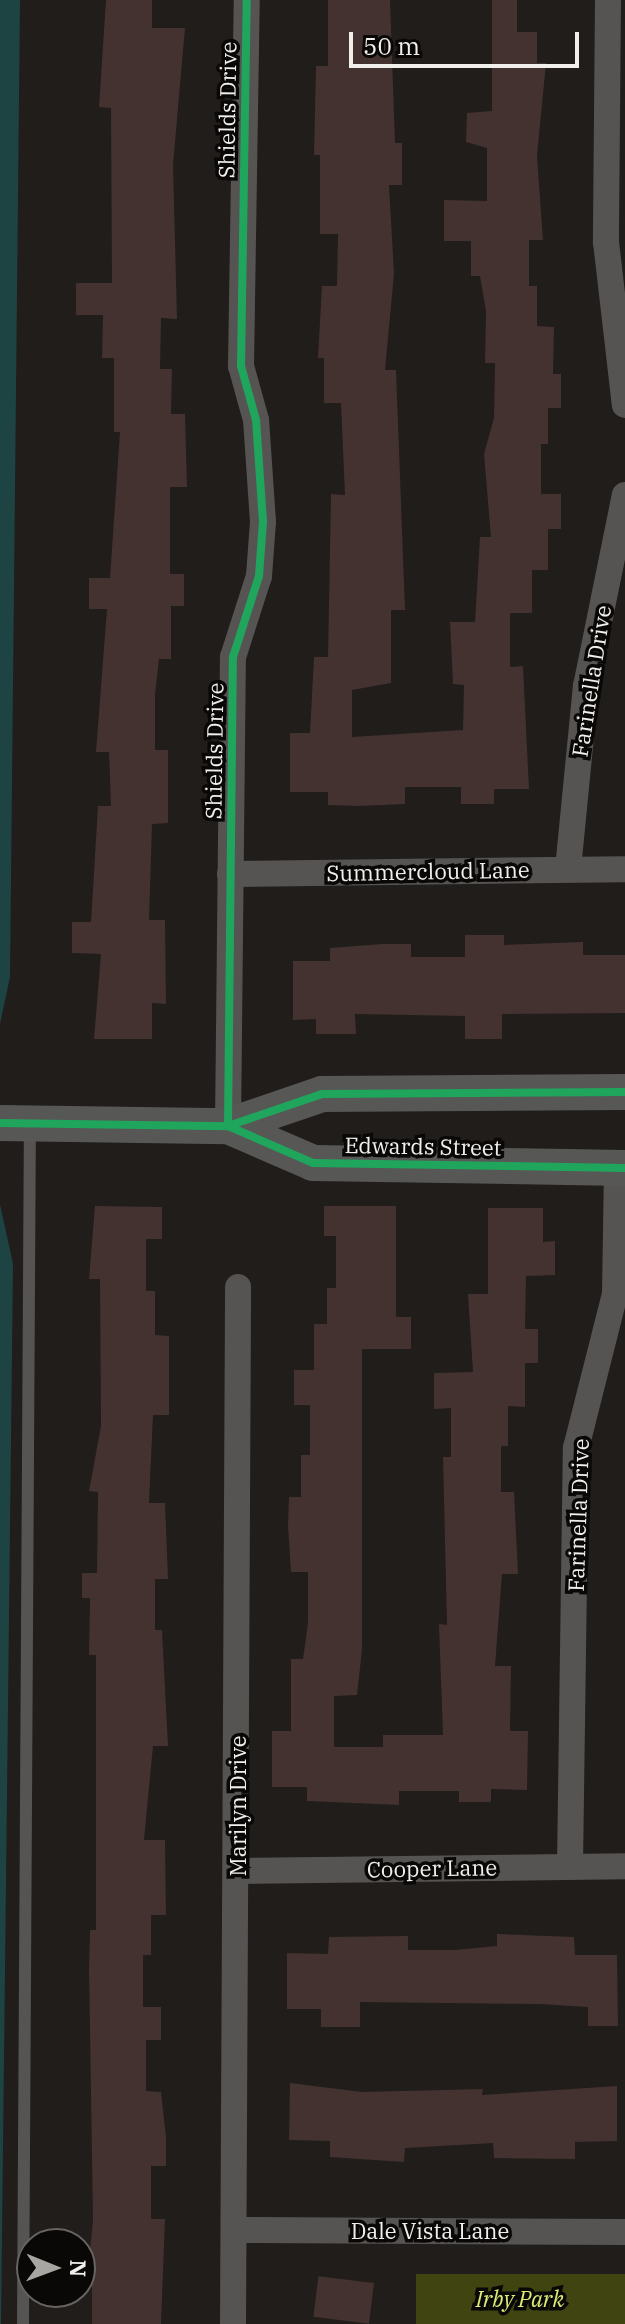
<!DOCTYPE html>
<style>
body{margin:0}
#map{position:relative;width:625px;height:2324px;overflow:hidden;background:#201d1b;font-family:"IBM Plex Serif",serif}
div>[style]{position:absolute}
[style*='--x']{left:calc(var(--x)*1px);top:calc(var(--y)*1px);width:calc(var(--w)*1px);rotate:calc(var(--a)*1deg)}
.green>*{inset:0;background:#3f4411;transform-origin:0 0}
.water>*{inset:0;background:#1e4343}
.building>*{inset:0;background:#433230;transform-origin:0 0}
.service>*{height:12px;margin:-6px;padding:0 6px;transform-origin:6px;border-radius:6px;background:#565453}
.minor>*{height:26px;margin:-13px;padding:0 13px;transform-origin:13px;border-radius:13px;background:#565453}
.secondary>*{height:36px;margin:-18px;padding:0 18px;transform-origin:18px;border-radius:18px;background:#575756}
.cycleway>*{height:8px;margin:-4px;padding:0 4px;transform-origin:4px;border-radius:4px;background:#20a55d}
span{translate:-50% -50%;white-space:nowrap;text-align:center;line-height:1.15;-webkit-text-stroke:7px #090807;paint-order:stroke}
.street-label{font-size:22px;color:#f1efec}
.park-label{font-size:22px;color:#dcec75;font-style:italic}
.north{position:absolute;left:16px;top:2228px;width:80px;height:80px;box-sizing:border-box;background:#090807;border:2px solid #666463;border-radius:50%;rotate:91deg;font-size:22px;font-weight:700;line-height:32px;text-align:center;color:#f1efec}
.north::after{content:'';display:block;margin:auto;width:28px;height:36px;background:#a8a6a3;clip-path:polygon(50% 0,100% 100%,50% 72%,0 100%)}
.scale{position:absolute;left:349px;top:32px;width:230px;height:36px;box-sizing:border-box;border:4px solid #f1efec;border-top:0;padding-left:10px;font-size:24px;line-height:28px;white-space:nowrap;color:#f1efec;-webkit-text-stroke:6px #090807;paint-order:stroke}
</style>
<div id="map">
<div class="green">
<i style="left:416px;top:2274px;width:209px;height:50px"></i>
</div>
<div class="water">
<i style="clip-path:polygon(0 0,20px 0,10px 977px,0 1024px)"></i>
<i style="clip-path:polygon(0 1204px,13px 1264px,1px 2324px,0 2324px)"></i>
</div>
<div class="building">
<i style="clip-path:polygon(106px 0,152px 0,152px 28px,185px 28px,173px 165px,177px 319px,161px 318px,160px 369px,172px 369px,171px 414px,185px 414px,187px 487px,170px 487px,170px 574px,184px 574px,184px 606px,171px 606px,171px 659px,159px 659px,155px 695px,155px 750px,168px 750px,168px 823px,152px 824px,149px 920px,165px 920px,166px 1004px,152px 1003px,152px 1039px,94px 1039px,101px 954px,72px 953px,72px 922px,91px 922px,98px 806px,111px 806px,109px 752px,96px 752px,107px 609px,89px 609px,89px 578px,110px 578px,120px 432px,114px 432px,114px 358px,102px 358px,103px 315px,76px 315px,76px 283px,112px 283px,111px 108px,99px 107px)"></i>
<i style="clip-path:polygon(328px 0,390px 0,395px 143px,402px 143px,402px 185px,389px 185px,394px 274px,385px 370px,396px 370px,405px 610px,391px 610px,391px 683px,352px 690px,352px 737px,463px 730px,464px 685px,453px 684px,450px 622px,475px 622px,480px 537px,491px 537px,484px 454px,494px 418px,495px 363px,485px 363px,486px 311px,480px 276px,471px 276px,471px 241px,444px 241px,444px 200px,487px 201px,487px 148px,466px 142px,467px 113px,492px 111px,492px 0,517px 0,517px 32px,537px 32px,537px 63px,546px 63px,537px 156px,543px 240px,529px 240px,529px 286px,537px 286px,537px 326px,554px 327px,553px 374px,561px 374px,561px 408px,548px 408px,548px 444px,541px 444px,541px 494px,561px 494px,561px 529px,548px 529px,548px 570px,532px 570px,532px 613px,510px 613px,510px 667px,523px 666px,529px 789px,494px 789px,494px 804px,461px 804px,461px 787px,405px 787px,405px 804px,359px 806px,328px 805px,328px 792px,290px 792px,290px 733px,310px 733px,314px 657px,328px 657px,331px 494px,345px 495px,341px 403px,324px 403px,324px 358px,318px 358px,322px 286px,337px 286px,338px 234px,320px 234px,320px 155px,314px 155px,316px 66px,328px 66px)"></i>
<i style="clip-path:polygon(465px 935px,504px 935px,504px 945px,583px 942px,583px 955px,625px 955px,625px 1013px,502px 1014px,502px 1039px,465px 1039px,465px 1016px,355px 1014px,356px 1034px,316px 1034px,316px 1019px,293px 1020px,293px 961px,330px 961px,330px 948px,382px 944px,411px 944px,411px 957px,465px 957px)"></i>
<i style="clip-path:polygon(95px 1206px,162px 1207px,162px 1239px,146px 1239px,146px 1291px,155px 1291px,155px 1335px,169px 1336px,169px 1415px,153px 1415px,149px 1503px,165px 1503px,168px 1579px,155px 1579px,155px 1630px,162px 1630px,168px 1746px,153px 1746px,144px 1840px,165px 1840px,166px 1915px,151px 1915px,151px 1955px,143px 1955px,143px 2007px,161px 2007px,161px 2040px,146px 2040px,146px 2091px,161px 2092px,166px 2137px,166px 2166px,151px 2166px,151px 2219px,165px 2219px,161px 2324px,92px 2324px,92px 2281px,80px 2281px,80px 2251px,90px 2251px,93px 2220px,89px 1968px,90px 1930px,96px 1930px,96px 1655px,89px 1655px,90px 1598px,82px 1598px,82px 1573px,97px 1573px,98px 1492px,89px 1491px,101px 1426px,100px 1279px,89px 1279px)"></i>
<i style="clip-path:polygon(324px 1206px,396px 1206px,396px 1317px,411px 1317px,411px 1349px,362px 1349px,362px 1650px,357px 1695px,334px 1696px,334px 1747px,383px 1747px,383px 1735px,443px 1735px,439px 1624px,447px 1625px,443px 1457px,451px 1457px,451px 1408px,434px 1409px,434px 1373px,473px 1372px,468px 1294px,488px 1294px,488px 1208px,543px 1208px,543px 1242px,555px 1241px,555px 1275px,526px 1276px,525px 1329px,538px 1329px,538px 1363px,525px 1363px,525px 1407px,508px 1406px,508px 1446px,501px 1446px,501px 1492px,514px 1492px,518px 1574px,502px 1574px,495px 1666px,511px 1666px,510px 1731px,528px 1731px,527px 1790px,491px 1789px,491px 1802px,459px 1802px,459px 1791px,399px 1791px,399px 1805px,307px 1801px,307px 1787px,272px 1787px,272px 1731px,291px 1731px,291px 1659px,303px 1659px,308px 1623px,308px 1572px,291px 1572px,288px 1526px,289px 1497px,301px 1497px,301px 1455px,310px 1455px,310px 1405px,294px 1405px,294px 1370px,314px 1370px,314px 1324px,327px 1324px,327px 1288px,336px 1288px,336px 1236px,324px 1236px)"></i>
<i style="clip-path:polygon(497px 1934px,574px 1937px,575px 1955px,617px 1955px,618px 2026px,588px 2026px,588px 2007px,540px 2004px,360px 2002px,360px 2027px,321px 2027px,321px 2009px,287px 2009px,287px 1953px,328px 1954px,329px 1937px,408px 1936px,408px 1950px,455px 1950px,497px 1946px)"></i>
<i style="clip-path:polygon(290px 2083px,362px 2092px,483px 2089px,482px 2095px,617px 2086px,617px 2141px,575px 2142px,575px 2159px,494px 2158px,493px 2143px,405px 2148px,404px 2162px,330px 2157px,330px 2141px,289px 2140px)"></i>
<i style="left:374px;top:2283px;width:41px;height:56px;rotate:97deg"></i>
</div>
<div class="service">
<i style="--x:23;--y:2324;--w:1198;--a:-89.67"></i>
</div>
<div class="minor">
<i style="--x:608;--y:0;--w:242;--a:90.5"></i>
<i style="--x:606;--y:242;--w:164;--a:83.4"></i>
<i style="--x:568;--y:869;--w:184;--a:-84.4"></i>
<i style="--x:586;--y:686;--w:195;--a:-78.5"></i>
<i style="--x:230;--y:874;--w:395;--a:-0.7"></i>
<i style="--x:228;--y:1126;--w:469;--a:-89.4"></i>
<i style="--x:233;--y:657;--w:85;--a:-72.2"></i>
<i style="--x:259;--y:576;--w:54;--a:-85.8"></i>
<i style="--x:263;--y:522;--w:102;--a:-93.9"></i>
<i style="--x:256;--y:420;--w:56;--a:-105.5"></i>
<i style="--x:241;--y:366;--w:366;--a:-89.1"></i>
<i style="--x:570;--y:1866;--w:418;--a:-89.2"></i>
<i style="--x:576;--y:1448;--w:159;--a:-75.8"></i>
<i style="--x:615;--y:1294;--w:126;--a:-89.1"></i>
<i style="--x:239;--y:1871;--w:386;--a:-0.7"></i>
<i style="--x:234;--y:2230;--w:391;--a:0.3"></i>
<i style="--x:233;--y:2324;--w:1037;--a:-89.72"></i>
</div>
<div class="secondary">
<i style="--x:0;--y:1123;--w:228;--a:0.8"></i>
<i style="--x:228;--y:1126;--w:99;--a:-18.8"></i>
<i style="--x:322;--y:1094;--w:303;--a:-0.4"></i>
<i style="--x:228;--y:1126;--w:93;--a:23.5"></i>
<i style="--x:313;--y:1163;--w:312;--a:0.9"></i>
</div>
<div class="cycleway">
<i style="--x:0;--y:1123;--w:228;--a:0.8"></i>
<i style="--x:228;--y:1126;--w:99;--a:-18.8"></i>
<i style="--x:322;--y:1094;--w:303;--a:-0.4"></i>
<i style="--x:228;--y:1126;--w:469;--a:-89.4"></i>
<i style="--x:233;--y:657;--w:85;--a:-72.2"></i>
<i style="--x:259;--y:576;--w:54;--a:-85.8"></i>
<i style="--x:263;--y:522;--w:102;--a:-93.9"></i>
<i style="--x:256;--y:420;--w:56;--a:-105.5"></i>
<i style="--x:241;--y:366;--w:366;--a:-89.1"></i>
<i style="--x:228;--y:1126;--w:93;--a:23.5"></i>
<i style="--x:313;--y:1163;--w:312;--a:0.9"></i>
</div>
<div class="street-label">
<span style="left:227px;top:110px;rotate:-89deg">Shields Drive</span>
<span style="left:591px;top:681px;rotate:-81deg">Farinella Drive</span>
<span style="left:214px;top:751px;rotate:-89deg">Shields Drive</span>
<span style="left:428px;top:871px;rotate:-1deg">Summercloud Lane</span>
<span style="left:423px;top:1146px;rotate:1deg">Edwards Street</span>
<span style="left:578px;top:1515px;rotate:-88deg">Farinella Drive</span>
<span style="left:238px;top:1806px;rotate:-90deg">Marilyn Drive</span>
<span style="left:432px;top:1868px;rotate:-1deg">Cooper Lane</span>
<span style="left:430px;top:2231px">Dale Vista Lane</span>
</div>
<div class="park-label">
<span style="left:520px;top:2299px">Irby Park</span>
</div>
<div class="north">N</div>
<div class="scale">50 m</div>
</div>
